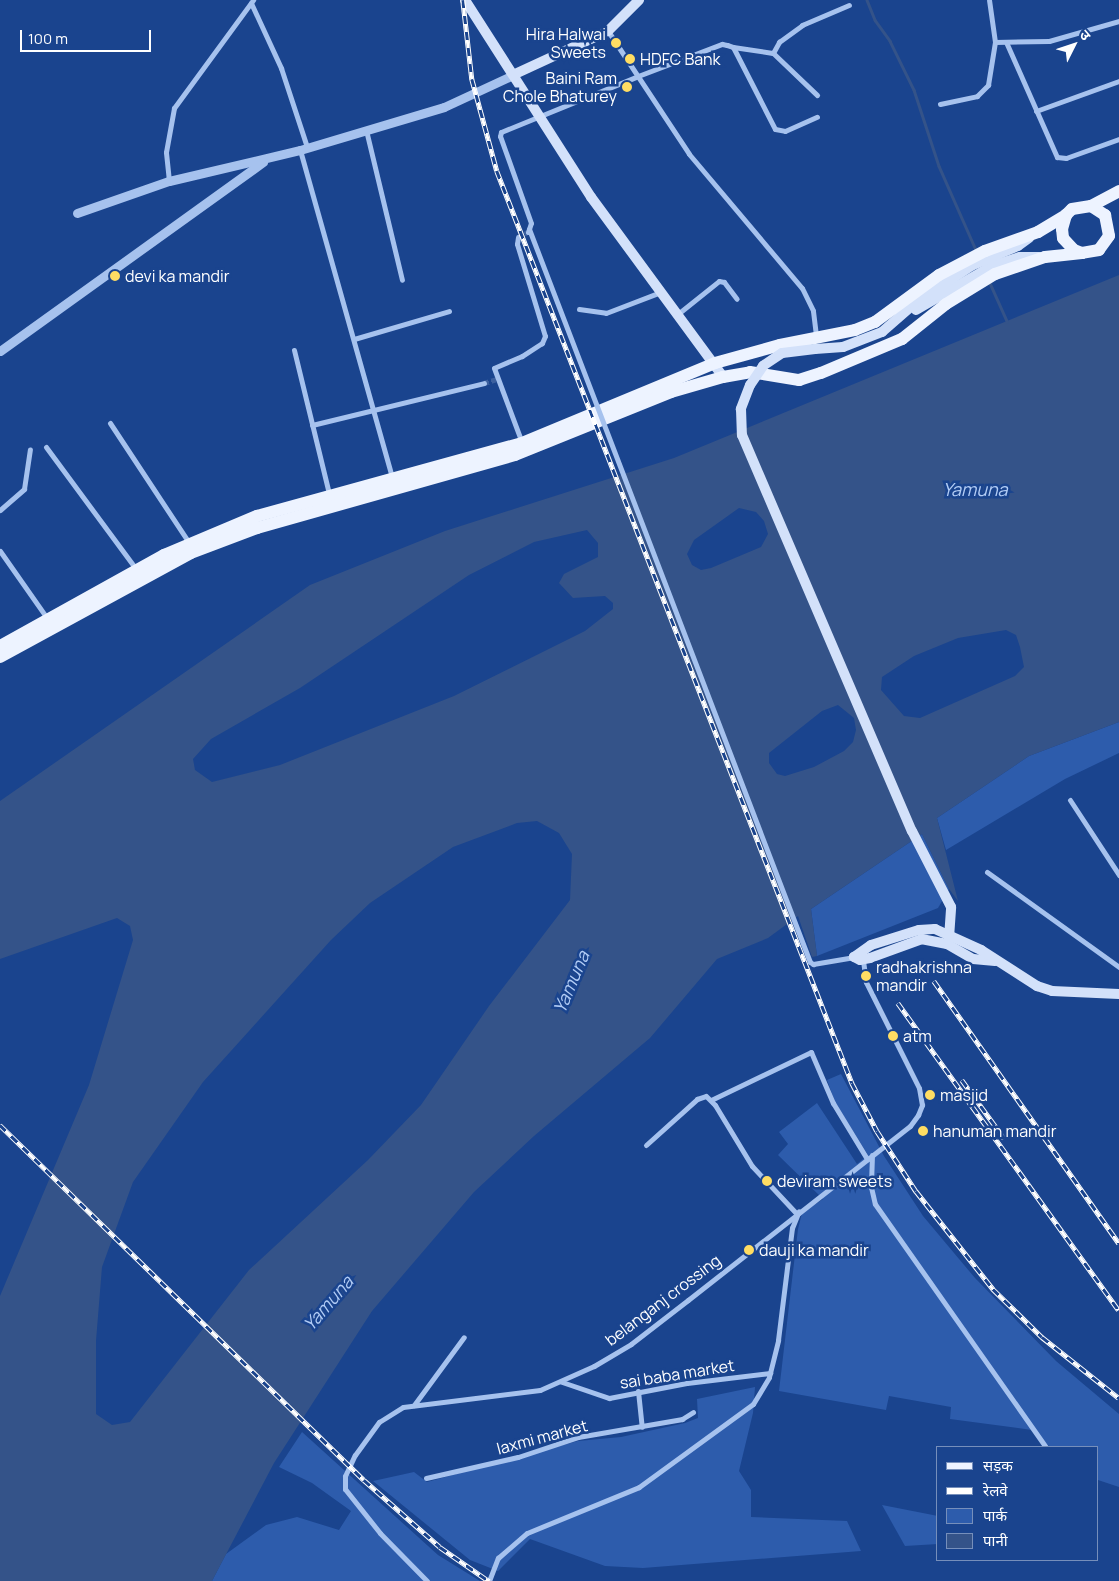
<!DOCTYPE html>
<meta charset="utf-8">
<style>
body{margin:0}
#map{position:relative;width:1119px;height:1581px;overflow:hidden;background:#1a448e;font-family:Manrope,"Noto Sans Devanagari",sans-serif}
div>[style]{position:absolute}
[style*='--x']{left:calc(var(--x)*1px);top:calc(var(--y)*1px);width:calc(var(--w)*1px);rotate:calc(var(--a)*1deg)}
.green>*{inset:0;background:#2d5cac}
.water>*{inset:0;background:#345389}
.stream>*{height:2.5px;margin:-1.25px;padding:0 1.25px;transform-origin:1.25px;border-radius:1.25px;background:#345389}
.minor-tunnel>*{height:5px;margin-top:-2.5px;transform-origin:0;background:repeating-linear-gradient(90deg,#3c609f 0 5px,transparent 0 7.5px)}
.minor>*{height:5px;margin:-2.5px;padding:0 2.5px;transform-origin:2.5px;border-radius:2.5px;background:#a6c2ee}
.tertiary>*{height:9px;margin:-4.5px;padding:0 4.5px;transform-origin:4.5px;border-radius:4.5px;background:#a6c2ee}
.secondary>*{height:10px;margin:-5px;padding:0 5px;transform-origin:5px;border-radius:5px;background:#d3e1fa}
.primary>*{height:12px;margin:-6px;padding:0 6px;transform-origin:6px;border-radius:6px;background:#edf3ff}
.rail>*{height:4.5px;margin-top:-2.25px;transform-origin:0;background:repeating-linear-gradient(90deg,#1a448e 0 8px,#fff 0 16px);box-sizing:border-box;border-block:1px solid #fff}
.minor-bridge>*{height:5px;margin:-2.5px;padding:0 2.5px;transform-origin:2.5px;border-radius:2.5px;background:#a6c2ee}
.secondary-bridge>*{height:10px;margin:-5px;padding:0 5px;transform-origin:5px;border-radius:5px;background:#d3e1fa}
.dots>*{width:14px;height:14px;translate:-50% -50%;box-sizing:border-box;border:2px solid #1a448e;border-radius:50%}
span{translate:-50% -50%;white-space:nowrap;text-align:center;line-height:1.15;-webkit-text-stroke:5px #1a448e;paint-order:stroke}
.poi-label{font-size:16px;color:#fff}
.right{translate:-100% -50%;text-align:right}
.left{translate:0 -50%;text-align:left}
.street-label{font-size:16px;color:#fff}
.water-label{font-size:18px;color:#b2ccf5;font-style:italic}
.legend{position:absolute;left:936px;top:1446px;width:162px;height:115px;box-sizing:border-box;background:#1a448e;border:1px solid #768fbb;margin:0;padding:6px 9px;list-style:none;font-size:15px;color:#fff}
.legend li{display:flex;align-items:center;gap:10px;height:25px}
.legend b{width:25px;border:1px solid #768fbb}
.north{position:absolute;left:1049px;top:20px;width:50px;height:50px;-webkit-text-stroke:4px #1a448e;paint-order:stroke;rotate:49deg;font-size:14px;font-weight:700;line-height:20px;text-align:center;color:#fff}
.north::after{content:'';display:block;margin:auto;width:18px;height:22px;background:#fff;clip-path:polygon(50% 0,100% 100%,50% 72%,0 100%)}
.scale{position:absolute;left:20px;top:30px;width:131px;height:22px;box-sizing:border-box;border:2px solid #fff;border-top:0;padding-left:6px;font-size:15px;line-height:18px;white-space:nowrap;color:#fff;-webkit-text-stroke:4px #1a448e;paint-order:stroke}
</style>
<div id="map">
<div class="green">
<i style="clip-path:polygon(1119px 722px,1119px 753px,1065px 779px,946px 850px,937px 818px,1029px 756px)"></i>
<i style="clip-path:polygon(922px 834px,949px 889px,938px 908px,817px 956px,811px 909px)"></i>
<i style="clip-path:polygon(841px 1074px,884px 1156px,923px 1216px,975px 1278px,1056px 1361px,1119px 1414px,1119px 1487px,1098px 1480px,1098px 1447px,1050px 1447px,1032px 1430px,950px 1419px,951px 1407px,889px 1396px,886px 1410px,779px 1391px,798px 1229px,802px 1213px,823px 1199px,778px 1155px,788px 1144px,779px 1132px,817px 1103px,857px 1164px,868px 1155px,835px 1102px,827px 1080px)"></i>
<i style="clip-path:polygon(755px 1387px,753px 1413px,739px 1471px,751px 1490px,751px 1517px,847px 1521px,861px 1551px,643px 1568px,605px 1566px,530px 1539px,498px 1571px,470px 1560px,373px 1481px,414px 1472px,427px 1482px,578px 1441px,621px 1437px,685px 1423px,698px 1418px,697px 1399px)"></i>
<i style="clip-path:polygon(302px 1432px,438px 1555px,480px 1581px,212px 1581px,226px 1554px,266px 1525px,297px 1517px,339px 1530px,351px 1511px,312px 1483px,279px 1467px)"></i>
<i style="clip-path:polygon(882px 1505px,938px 1516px,938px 1544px,905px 1546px)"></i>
</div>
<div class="water">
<i style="clip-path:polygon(evenodd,1119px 275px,1119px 722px,1029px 756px,937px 818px,958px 901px,949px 889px,922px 834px,811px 909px,817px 956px,812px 957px,798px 916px,768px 938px,717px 959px,650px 1038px,534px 1136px,474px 1192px,372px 1311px,274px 1463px,212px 1581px,0 1581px,0 1296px,89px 1085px,133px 940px,130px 926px,117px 918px,0 959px,0 801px,310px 585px,445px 531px,674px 458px,1119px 275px,739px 508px,756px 512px,764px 521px,768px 534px,761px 547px,711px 568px,701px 570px,692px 565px,687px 554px,694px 540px,739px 508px,1119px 275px,587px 530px,598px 543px,598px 557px,564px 574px,559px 583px,573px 598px,605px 596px,613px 603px,613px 609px,585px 631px,454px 696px,280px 765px,212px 782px,195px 770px,193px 759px,211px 739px,300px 688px,469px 575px,534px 542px,587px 530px,1119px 275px,1006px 630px,1016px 635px,1020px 647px,1024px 667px,1015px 676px,920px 718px,904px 716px,881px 690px,882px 677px,914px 656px,958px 638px,1006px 630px,1119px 275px,838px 705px,854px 718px,856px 730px,853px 742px,844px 751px,814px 767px,785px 776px,777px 774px,769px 763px,769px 753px,822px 711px,838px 705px,1119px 275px,537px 821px,559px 833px,572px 854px,570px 900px,489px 1006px,421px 1105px,368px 1160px,249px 1270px,130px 1422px,112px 1425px,96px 1414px,96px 1341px,102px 1267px,133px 1182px,203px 1082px,331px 940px,370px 903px,453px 847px,517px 823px,537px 821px)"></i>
</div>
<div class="stream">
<i style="--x:867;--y:0;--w:22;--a:68"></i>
<i style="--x:875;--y:20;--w:26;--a:54"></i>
<i style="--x:890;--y:41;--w:55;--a:63.9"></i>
<i style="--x:914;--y:90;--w:80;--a:71.8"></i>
<i style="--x:939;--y:166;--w:92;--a:66.2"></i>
<i style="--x:990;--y:283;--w:42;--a:65.9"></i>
</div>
<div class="minor-tunnel">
<i style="--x:518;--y:237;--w:11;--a:-27"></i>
<i style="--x:484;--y:383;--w:14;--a:-17"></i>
</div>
<div class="minor">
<i style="--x:251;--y:3;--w:72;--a:65.2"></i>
<i style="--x:281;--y:68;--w:83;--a:71.8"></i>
<i style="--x:608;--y:31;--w:147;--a:56.6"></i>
<i style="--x:689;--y:154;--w:175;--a:49.9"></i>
<i style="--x:802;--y:288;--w:25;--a:64"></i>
<i style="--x:813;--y:311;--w:26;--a:83"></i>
<i style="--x:995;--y:42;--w:54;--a:-1.1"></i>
<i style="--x:1049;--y:41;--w:73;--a:-15.9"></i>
<i style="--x:1006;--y:42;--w:126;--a:66.1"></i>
<i style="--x:1057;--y:157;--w:9;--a:6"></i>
<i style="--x:1066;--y:158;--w:56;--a:-19.7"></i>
<i style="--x:733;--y:47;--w:40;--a:8.5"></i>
<i style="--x:773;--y:53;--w:61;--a:43.7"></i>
<i style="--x:773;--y:53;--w:13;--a:-61"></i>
<i style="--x:779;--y:42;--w:29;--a:-36"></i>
<i style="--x:802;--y:25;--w:51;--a:-23.1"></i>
<i style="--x:940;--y:104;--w:38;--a:-12"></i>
<i style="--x:977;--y:96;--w:16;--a:-45"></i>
<i style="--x:988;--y:85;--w:44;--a:-80.8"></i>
<i style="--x:995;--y:42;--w:42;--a:-98.1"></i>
<i style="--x:1036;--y:111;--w:88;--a:-19.9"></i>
<i style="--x:366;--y:130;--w:154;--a:76.5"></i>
<i style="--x:300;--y:150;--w:341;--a:74.3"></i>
<i style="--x:169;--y:181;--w:29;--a:-96"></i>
<i style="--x:166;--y:152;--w:45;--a:-79.7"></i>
<i style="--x:174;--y:108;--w:134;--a:-53.8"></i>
<i style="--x:528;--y:232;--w:9;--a:-72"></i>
<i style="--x:531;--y:223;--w:92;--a:-109.6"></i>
<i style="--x:500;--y:136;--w:4;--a:-76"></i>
<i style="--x:501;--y:132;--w:148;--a:-22.2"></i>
<i style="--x:638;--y:76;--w:90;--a:-20.9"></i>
<i style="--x:722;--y:44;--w:5;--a:11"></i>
<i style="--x:727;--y:45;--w:6;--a:18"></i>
<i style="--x:733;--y:47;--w:92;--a:62.9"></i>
<i style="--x:775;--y:129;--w:10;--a:11"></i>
<i style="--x:785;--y:131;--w:35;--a:-24"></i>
<i style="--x:518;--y:237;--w:7;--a:98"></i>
<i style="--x:517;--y:244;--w:96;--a:73.1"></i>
<i style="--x:545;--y:336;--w:8;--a:113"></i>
<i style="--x:542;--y:343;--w:24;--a:147"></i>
<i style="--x:522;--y:356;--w:30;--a:157"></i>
<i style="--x:494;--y:368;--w:80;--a:69.5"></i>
<i style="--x:579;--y:309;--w:27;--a:8"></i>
<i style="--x:606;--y:313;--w:59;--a:-20.9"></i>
<i style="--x:679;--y:313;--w:51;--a:-38.7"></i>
<i style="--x:719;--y:281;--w:5;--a:11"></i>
<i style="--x:724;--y:282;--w:21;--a:53"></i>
<i style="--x:354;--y:339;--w:99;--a:-16.4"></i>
<i style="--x:294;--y:350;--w:148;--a:76.3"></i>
<i style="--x:110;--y:423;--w:144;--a:56.6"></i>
<i style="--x:312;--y:425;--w:177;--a:-13.7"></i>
<i style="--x:46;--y:447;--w:152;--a:53.6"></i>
<i style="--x:0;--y:510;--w:32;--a:-41"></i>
<i style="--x:24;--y:489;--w:40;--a:-81.5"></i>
<i style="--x:0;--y:551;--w:82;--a:55"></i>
<i style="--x:1070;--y:800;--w:90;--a:56.8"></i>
<i style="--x:987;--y:872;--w:163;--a:35.7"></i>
<i style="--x:810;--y:962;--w:4;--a:34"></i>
<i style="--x:813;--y:964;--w:42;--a:-9.7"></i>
<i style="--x:711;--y:1100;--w:111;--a:-25.6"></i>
<i style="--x:811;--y:1052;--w:56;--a:66.7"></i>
<i style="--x:833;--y:1103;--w:66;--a:58.7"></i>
<i style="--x:646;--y:1145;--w:69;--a:-42"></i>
<i style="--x:697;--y:1099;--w:9;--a:-18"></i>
<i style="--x:706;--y:1096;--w:13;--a:45"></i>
<i style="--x:715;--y:1105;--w:71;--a:58.8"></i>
<i style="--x:752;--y:1166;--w:64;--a:46.9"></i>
<i style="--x:872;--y:1155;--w:32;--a:92"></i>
<i style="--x:871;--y:1187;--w:17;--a:77"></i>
<i style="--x:875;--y:1204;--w:297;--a:54.9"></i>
<i style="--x:562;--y:1382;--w:50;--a:18.8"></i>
<i style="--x:609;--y:1398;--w:79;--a:-10.9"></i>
<i style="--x:687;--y:1383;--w:84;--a:-6.9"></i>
<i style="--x:638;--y:1391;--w:36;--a:84"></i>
<i style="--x:414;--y:1405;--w:84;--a:-53.7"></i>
<i style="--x:426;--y:1478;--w:94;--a:-12.9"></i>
<i style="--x:518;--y:1457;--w:63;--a:-18.4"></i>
<i style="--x:578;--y:1437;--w:106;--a:-9.8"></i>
<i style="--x:682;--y:1419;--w:13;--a:-32"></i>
<i style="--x:427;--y:1581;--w:67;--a:-134.4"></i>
<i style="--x:380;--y:1533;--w:56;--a:-128.5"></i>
<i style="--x:345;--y:1489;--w:13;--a:-90"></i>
<i style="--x:345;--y:1476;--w:23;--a:-65"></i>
<i style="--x:355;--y:1455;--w:41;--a:-54"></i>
<i style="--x:379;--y:1422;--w:28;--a:-32"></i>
<i style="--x:403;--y:1407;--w:138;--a:-7.1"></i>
<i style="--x:540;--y:1390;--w:59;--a:-24"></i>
<i style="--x:594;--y:1366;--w:43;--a:-30.7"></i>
<i style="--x:631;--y:1344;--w:72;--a:-37.7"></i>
<i style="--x:688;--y:1300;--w:282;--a:-38.1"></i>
<i style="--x:910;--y:1126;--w:14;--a:-54"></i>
<i style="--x:918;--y:1115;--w:11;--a:-68"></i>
<i style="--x:922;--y:1105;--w:17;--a:-100"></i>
<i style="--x:919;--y:1088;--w:119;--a:-116.6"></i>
<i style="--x:866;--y:982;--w:22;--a:-98"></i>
<i style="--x:489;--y:1581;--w:25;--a:-69"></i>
<i style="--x:498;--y:1558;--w:38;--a:-41"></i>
<i style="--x:527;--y:1533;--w:121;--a:-22.3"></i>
<i style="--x:639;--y:1487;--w:141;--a:-36.1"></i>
<i style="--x:753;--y:1404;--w:31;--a:-59"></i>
<i style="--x:769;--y:1377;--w:38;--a:-76"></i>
<i style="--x:778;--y:1340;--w:113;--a:-82.9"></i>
<i style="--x:792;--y:1228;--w:18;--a:-68"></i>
</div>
<div class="tertiary">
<i style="--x:77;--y:213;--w:97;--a:-19.2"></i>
<i style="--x:169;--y:181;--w:135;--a:-13.3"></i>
<i style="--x:300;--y:150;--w:150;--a:-16.6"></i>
<i style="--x:444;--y:107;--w:78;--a:-24.9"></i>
<i style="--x:0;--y:351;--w:324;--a:-35.7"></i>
</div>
<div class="secondary">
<i style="--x:465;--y:0;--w:234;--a:57.4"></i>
<i style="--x:591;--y:197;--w:223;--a:53.7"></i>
<i style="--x:515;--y:74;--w:102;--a:-24.8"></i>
<i style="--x:608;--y:31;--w:44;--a:-45"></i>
<i style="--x:916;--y:310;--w:88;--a:-30.1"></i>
<i style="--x:992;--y:266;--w:29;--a:-18"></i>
<i style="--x:1020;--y:257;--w:19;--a:0"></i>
<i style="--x:815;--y:349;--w:28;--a:-4"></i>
<i style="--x:843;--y:347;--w:42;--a:-21"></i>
<i style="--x:882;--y:332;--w:43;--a:-41.2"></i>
<i style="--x:914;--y:304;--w:69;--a:-33.7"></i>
<i style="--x:971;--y:266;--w:51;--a:-23.1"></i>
<i style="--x:1018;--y:246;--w:14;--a:-36"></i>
<i style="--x:949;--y:938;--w:31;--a:-86"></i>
<i style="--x:995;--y:961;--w:22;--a:-175"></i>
<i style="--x:973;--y:959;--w:30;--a:-150"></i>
<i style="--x:947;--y:944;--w:25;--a:-169"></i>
<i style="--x:922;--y:939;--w:55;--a:159.9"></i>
<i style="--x:870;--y:958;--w:10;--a:169"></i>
<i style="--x:860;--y:960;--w:7;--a:-153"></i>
<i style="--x:854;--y:957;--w:21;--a:-35"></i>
<i style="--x:871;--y:945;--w:50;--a:-17.4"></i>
<i style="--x:919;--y:930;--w:16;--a:-4"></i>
<i style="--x:935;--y:929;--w:51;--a:24.5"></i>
<i style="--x:981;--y:950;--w:67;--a:32.7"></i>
<i style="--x:1037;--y:986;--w:16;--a:18"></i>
<i style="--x:1052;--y:991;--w:67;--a:2.6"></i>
</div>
<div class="primary">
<i style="--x:1091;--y:206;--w:17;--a:33"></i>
<i style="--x:1105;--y:215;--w:21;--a:79"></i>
<i style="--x:1109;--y:236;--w:17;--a:126"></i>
<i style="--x:1099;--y:250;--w:17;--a:170"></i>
<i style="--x:1082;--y:253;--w:9;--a:-159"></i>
<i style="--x:1074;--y:250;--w:16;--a:-133"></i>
<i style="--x:1063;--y:238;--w:9;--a:-96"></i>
<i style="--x:1062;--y:229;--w:15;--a:-74"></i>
<i style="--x:1066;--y:215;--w:8;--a:-45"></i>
<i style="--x:1072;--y:209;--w:19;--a:-9"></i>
<i style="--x:1091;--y:206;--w:32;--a:-28"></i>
<i style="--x:0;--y:646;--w:188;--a:-29"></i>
<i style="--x:164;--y:555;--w:101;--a:-22.8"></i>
<i style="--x:257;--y:516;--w:275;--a:-15.4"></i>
<i style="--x:522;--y:443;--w:209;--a:-22.5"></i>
<i style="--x:715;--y:363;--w:67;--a:-15.5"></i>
<i style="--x:780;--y:345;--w:76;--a:-11.3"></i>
<i style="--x:855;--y:330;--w:22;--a:-22"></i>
<i style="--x:875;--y:322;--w:79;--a:-36.3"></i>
<i style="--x:939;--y:275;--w:52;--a:-27.6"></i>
<i style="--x:985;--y:251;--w:56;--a:-19.7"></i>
<i style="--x:1038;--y:232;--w:33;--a:-31"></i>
<i style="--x:0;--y:657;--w:217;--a:-28.6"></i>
<i style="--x:191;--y:553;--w:71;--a:-20.7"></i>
<i style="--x:257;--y:528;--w:268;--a:-15.8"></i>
<i style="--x:515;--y:455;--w:168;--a:-22"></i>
<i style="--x:671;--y:392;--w:54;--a:-16.1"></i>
<i style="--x:723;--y:377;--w:27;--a:-10"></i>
<i style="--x:750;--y:372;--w:50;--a:9.3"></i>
<i style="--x:799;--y:380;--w:23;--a:-18"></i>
<i style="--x:821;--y:373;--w:88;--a:-22.8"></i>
<i style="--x:902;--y:339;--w:56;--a:-38.5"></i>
<i style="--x:946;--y:304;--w:57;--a:-31.5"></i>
<i style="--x:995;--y:274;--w:53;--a:-18.8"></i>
<i style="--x:1045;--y:257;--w:37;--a:-6"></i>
</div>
<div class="rail">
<i style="--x:463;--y:0;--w:80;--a:83.5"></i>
<i style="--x:472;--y:79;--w:95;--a:74.8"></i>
<i style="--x:497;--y:171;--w:979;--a:68.73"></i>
<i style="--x:852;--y:1083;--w:54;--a:62.5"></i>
<i style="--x:877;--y:1131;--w:72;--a:57"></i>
<i style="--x:916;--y:1191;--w:125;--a:51.8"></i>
<i style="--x:993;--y:1289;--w:69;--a:44.4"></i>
<i style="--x:1042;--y:1337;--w:98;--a:38.4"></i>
<i style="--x:934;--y:981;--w:321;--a:54.8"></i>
<i style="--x:898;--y:1003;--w:378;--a:54.3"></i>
<i style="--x:962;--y:1080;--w:72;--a:54.1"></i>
<i style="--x:0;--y:1125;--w:508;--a:44.28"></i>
<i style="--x:364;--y:1480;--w:101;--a:41.4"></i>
<i style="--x:440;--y:1547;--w:60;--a:34.8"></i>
</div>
<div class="minor-bridge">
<i style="--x:529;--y:229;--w:785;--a:69.03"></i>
</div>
<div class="secondary-bridge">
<i style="--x:815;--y:349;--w:33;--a:173"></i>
<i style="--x:782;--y:353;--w:23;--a:146"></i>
<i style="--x:763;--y:366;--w:23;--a:124"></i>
<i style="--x:750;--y:385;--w:26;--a:111"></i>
<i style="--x:741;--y:409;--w:26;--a:88"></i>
<i style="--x:742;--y:435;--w:431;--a:66.8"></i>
<i style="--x:912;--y:831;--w:85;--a:62.8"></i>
</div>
<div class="dots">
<i style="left:616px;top:43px;background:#ffdd63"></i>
<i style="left:630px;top:59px;background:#ffdd63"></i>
<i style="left:627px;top:87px;background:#ffdd63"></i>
<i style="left:115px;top:276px;background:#ffdd63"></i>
<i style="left:866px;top:976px;background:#ffdd63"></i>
<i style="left:893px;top:1036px;background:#ffdd63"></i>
<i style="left:930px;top:1095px;background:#ffdd63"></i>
<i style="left:923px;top:1131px;background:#ffdd63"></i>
<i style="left:767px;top:1181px;background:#ffdd63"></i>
<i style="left:749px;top:1250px;background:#ffdd63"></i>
</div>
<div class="poi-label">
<span class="right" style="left:606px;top:43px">Hira Halwai<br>Sweets</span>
<span class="left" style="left:640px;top:59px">HDFC Bank</span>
<span class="right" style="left:617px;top:87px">Baini Ram<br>Chole Bhaturey</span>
<span class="left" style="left:125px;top:276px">devi ka mandir</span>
<span class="left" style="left:876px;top:976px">radhakrishna<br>mandir</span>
<span class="left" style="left:903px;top:1036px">atm</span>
<span class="left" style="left:940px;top:1095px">masjid</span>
<span class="left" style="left:933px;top:1131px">hanuman mandir</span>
<span class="left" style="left:777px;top:1181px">deviram sweets</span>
<span class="left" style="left:759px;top:1250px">dauji ka mandir</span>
</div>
<div class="street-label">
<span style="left:663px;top:1300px;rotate:-37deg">belanganj crossing</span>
<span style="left:677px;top:1374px;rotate:-9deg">sai baba market</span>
<span style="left:542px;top:1437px;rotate:-15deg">laxmi market</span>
</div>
<div class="water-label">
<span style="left:975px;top:489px">Yamuna</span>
<span style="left:571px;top:982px;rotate:-67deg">Yamuna</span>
<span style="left:328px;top:1303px;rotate:-49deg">Yamuna</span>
</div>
<ul class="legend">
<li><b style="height:6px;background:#edf3ff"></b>सड़क</li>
<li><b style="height:6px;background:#fff"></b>रेलवे</li>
<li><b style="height:14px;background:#2d5cac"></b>पार्क</li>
<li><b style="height:14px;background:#345389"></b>पानी</li>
</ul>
<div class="north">उ</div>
<div class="scale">100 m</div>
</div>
